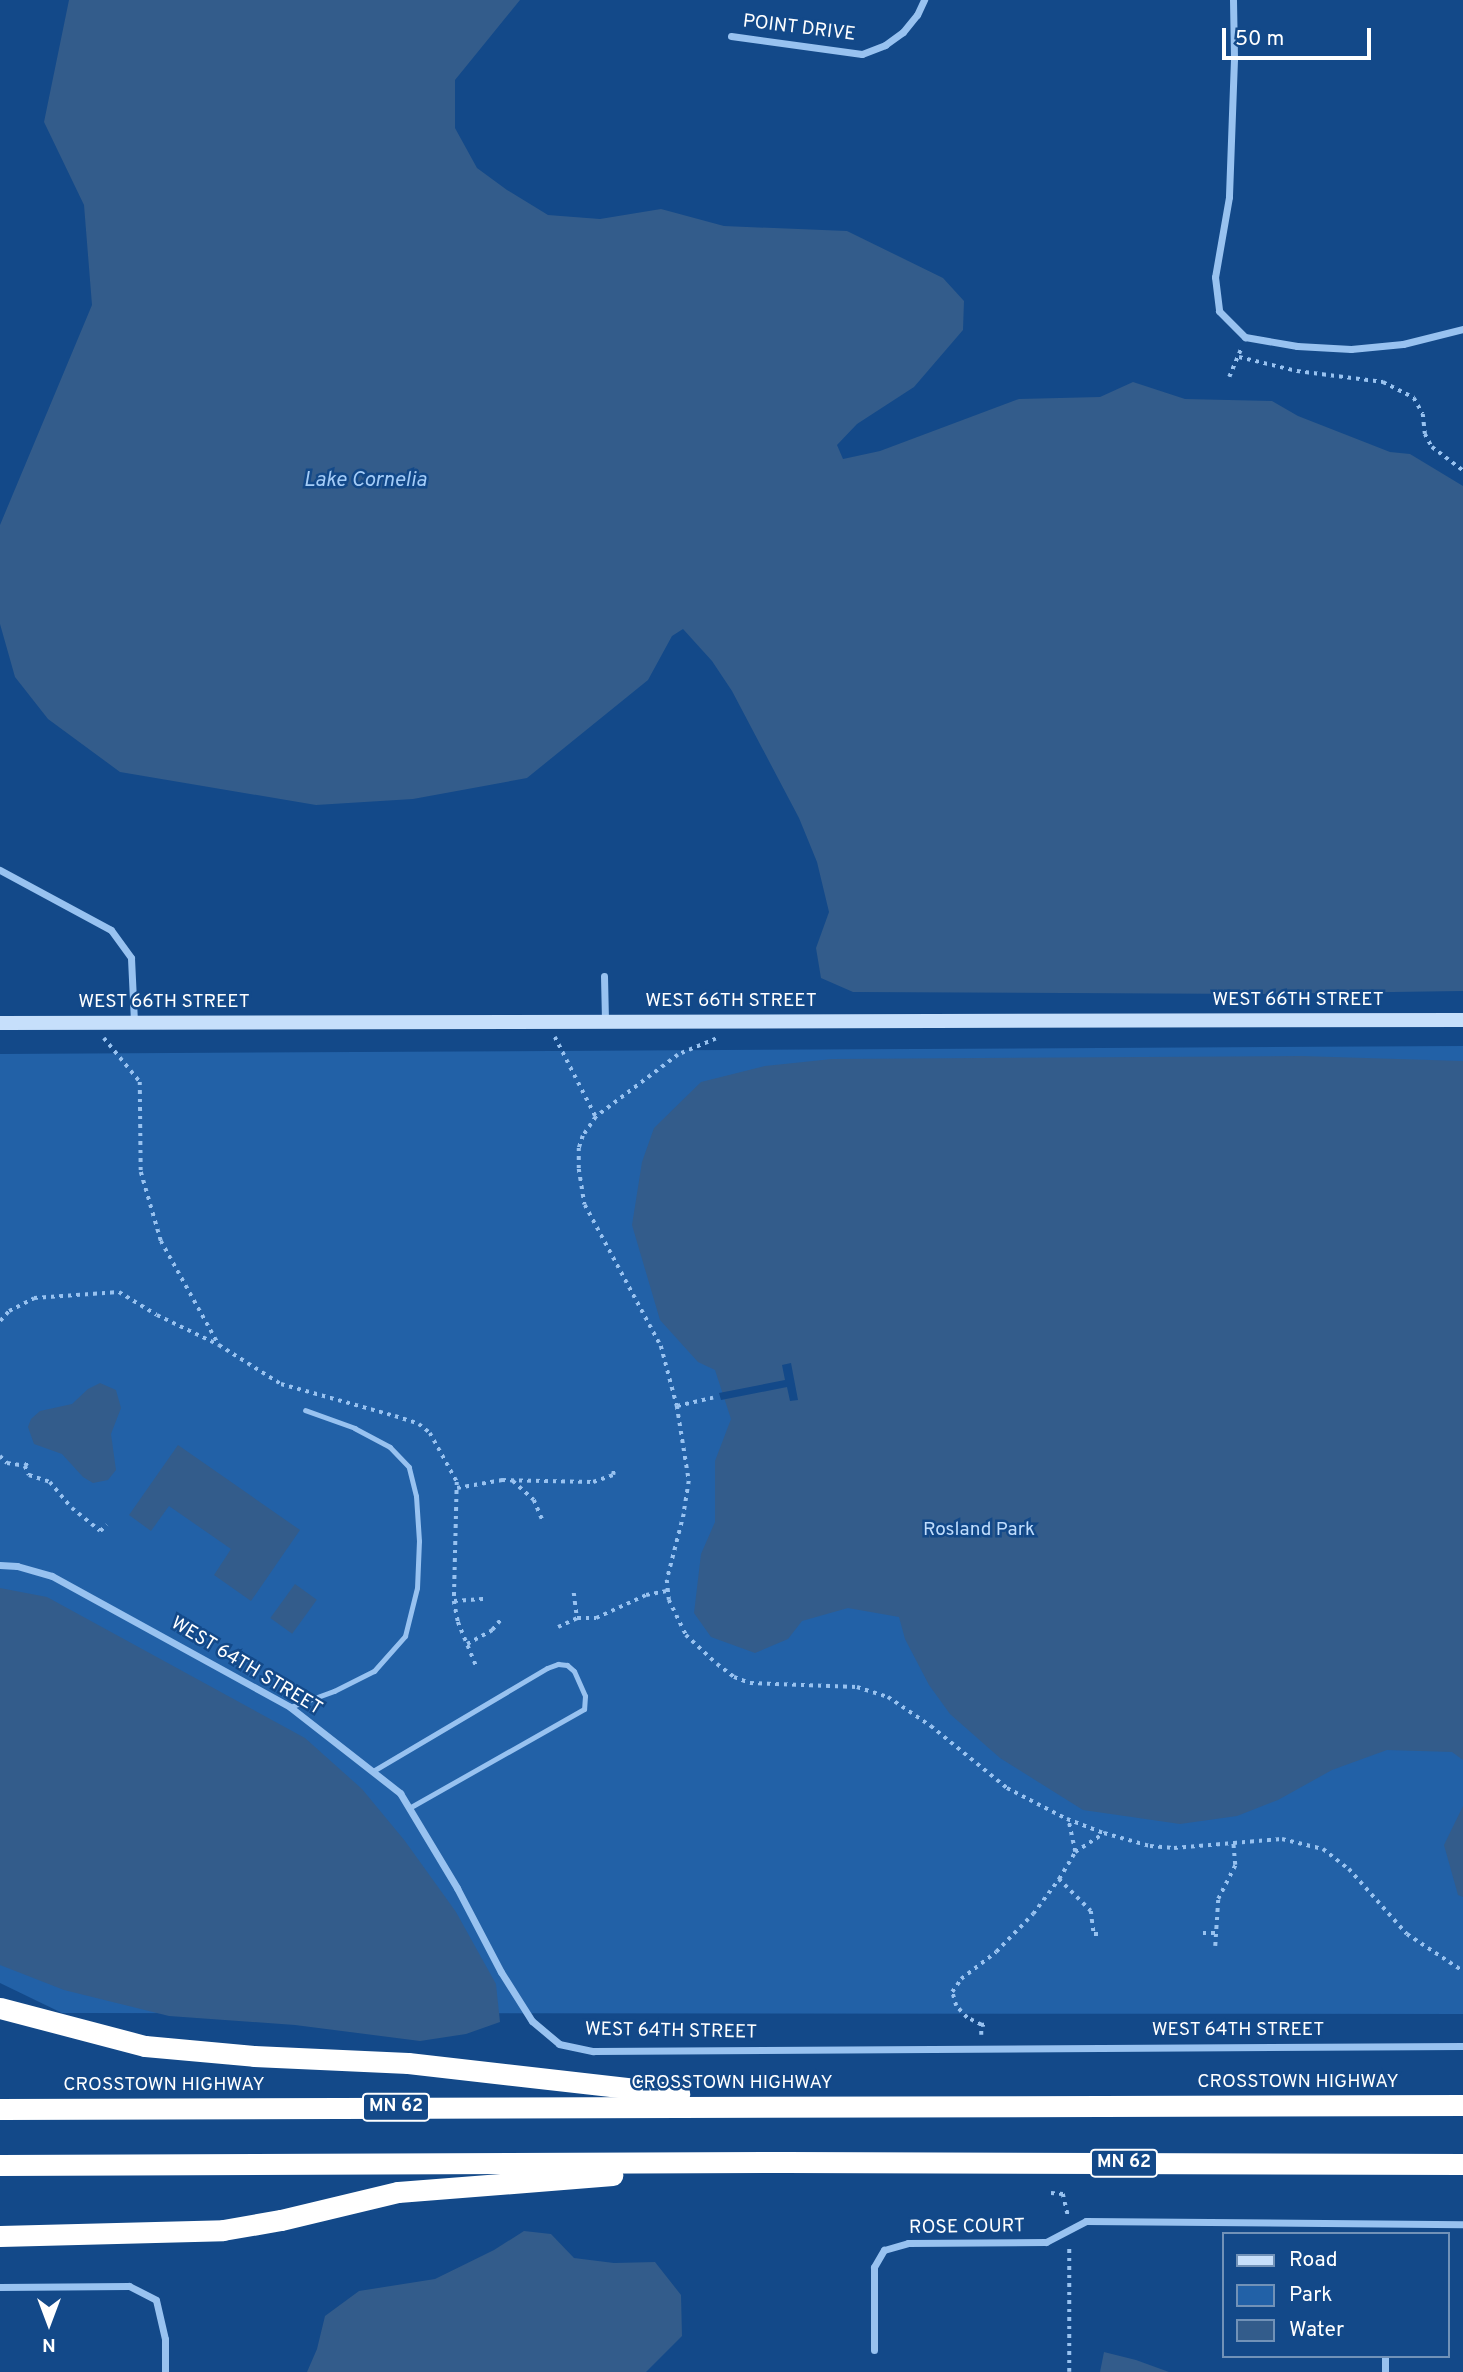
<!DOCTYPE html>
<style>
body{margin:0}
#map{position:relative;width:1463px;height:2372px;overflow:hidden;background:#134989;font-family:Overpass,sans-serif}
div>[style]{position:absolute}
[style*='--x']{left:calc(var(--x)*1px);top:calc(var(--y)*1px);width:calc(var(--w)*1px);rotate:calc(var(--a)*1deg)}
.green>*{inset:0;background:#2261a7}
.water>*{inset:0;background:#335c8b;transform-origin:0 0}
.pier>*{inset:0;background:#134989}
.path>*{height:3.5px;margin-top:-1.75px;transform-origin:0;background:repeating-linear-gradient(90deg,#98c2f0 0 3.5px,transparent 0 8.5px)}
.lane>*{height:5px;margin:-2.5px;padding:0 2.5px;transform-origin:2.5px;border-radius:2.5px;background:#98c2f0}
.street>*{height:7px;margin:-3.5px;padding:0 3.5px;transform-origin:3.5px;border-radius:3.5px;background:#98c2f0}
.secondary>*{height:14px;margin:-7px;padding:0 7px;transform-origin:7px;border-radius:7px;background:#c6dffb}
.highway>*{height:21px;margin:-10.5px;padding:0 10.5px;transform-origin:10.5px;border-radius:10.5px;background:#fff}
span{translate:-50% -50%;white-space:nowrap;text-align:center;line-height:1.15;-webkit-text-stroke:5px #134989;paint-order:stroke}
.shield-label span{padding:2px 5px;background:#134989;border:2px solid;border-radius:5px;-webkit-text-stroke-width:0}
.shield-label{font-size:18px;color:#fff;font-weight:700}
.street-label{font-size:19px;color:#fff}
.park-label{font-size:19px;color:#bfdcfc}
.water-label{font-size:21px;color:#a4ccf7;font-style:italic}
.legend{position:absolute;left:1222px;top:2232px;width:228px;height:126px;box-sizing:border-box;background:#134989;border:2px solid #7192b8;margin:0;padding:9px 12px;list-style:none;font-size:21px;color:#fff}
.legend li{display:flex;align-items:center;gap:14px;height:35px}
.legend b{width:35px;border:2px solid #7192b8}
.north{position:absolute;left:14px;top:2288px;width:70px;height:70px;-webkit-text-stroke:5px #134989;paint-order:stroke;rotate:180deg;font-size:19px;font-weight:700;line-height:28px;text-align:center;color:#fff}
.north::after{content:'';display:block;margin:auto;width:24px;height:32px;background:#fff;clip-path:polygon(50% 0,100% 100%,50% 72%,0 100%)}
.scale{position:absolute;left:1222px;top:28px;width:149px;height:32px;box-sizing:border-box;border:4px solid #fff;border-top:0;padding-left:9px;font-size:21px;line-height:24px;white-space:nowrap;color:#fff;-webkit-text-stroke:5px #134989;paint-order:stroke}
</style>
<div id="map">
<div class="green">
<i style="clip-path:polygon(1463px 1046px,1463px 2014px,62px 2013px,0 1983px,0 1054px)"></i>
</div>
<div class="water">
<i style="clip-path:polygon(69px 0,520px 0,455px 80px,455px 128px,477px 168px,507px 190px,548px 215px,600px 219px,661px 209px,724px 226px,847px 231px,943px 278px,964px 301px,963px 330px,914px 387px,857px 424px,837px 445px,843px 459px,880px 451px,1019px 399px,1100px 397px,1133px 382px,1185px 399px,1272px 401px,1298px 416px,1390px 452px,1410px 454px,1463px 486px,1463px 991px,1260px 994px,853px 992px,821px 978px,816px 948px,829px 912px,817px 862px,799px 818px,732px 691px,712px 661px,683px 629px,672px 636px,648px 680px,527px 778px,413px 799px,316px 805px,120px 772px,48px 719px,15px 677px,0 624px,0 525px,92px 305px,84px 205px,44px 122px)"></i>
<i style="clip-path:polygon(1301px 1056px,1463px 1061px,1463px 1760px,1452px 1752px,1387px 1750px,1332px 1770px,1278px 1800px,1237px 1816px,1180px 1824px,1083px 1810px,1000px 1758px,950px 1714px,929px 1685px,905px 1639px,899px 1617px,848px 1608px,802px 1621px,788px 1639px,755px 1653px,711px 1637px,694px 1613px,701px 1554px,715px 1522px,715px 1461px,731px 1419px,715px 1370px,698px 1362px,660px 1320px,632px 1225px,642px 1162px,654px 1128px,701px 1082px,765px 1066px,832px 1059px)"></i>
<i style="clip-path:polygon(100px 1383px,116px 1390px,121px 1408px,111px 1434px,116px 1470px,108px 1480px,93px 1483px,83px 1477px,62px 1454px,34px 1444px,28px 1427px,31px 1419px,40px 1411px,72px 1404px,88px 1389px)"></i>
<i style="clip-path:polygon(178px 1445px,300px 1530px,251px 1601px,214px 1575px,231px 1549px,169px 1506px,151px 1531px,129px 1515px)"></i>
<i style="left:295px;top:1584px;width:27px;height:42px;rotate:36deg"></i>
<i style="clip-path:polygon(0 1588px,47px 1597px,305px 1738px,362px 1789px,405px 1841px,456px 1912px,496px 1984px,500px 2022px,466px 2034px,420px 2041px,295px 2025px,169px 2016px,64px 1990px,0 1965px)"></i>
<i style="clip-path:polygon(1463px 1806px,1463px 1897px,1458px 1895px,1444px 1845px)"></i>
<i style="clip-path:polygon(524px 2231px,551px 2234px,574px 2258px,614px 2263px,655px 2262px,681px 2295px,682px 2336px,646px 2372px,307px 2372px,317px 2349px,325px 2316px,359px 2291px,435px 2279px,494px 2250px)"></i>
<i style="clip-path:polygon(1104px 2352px,1136px 2360px,1169px 2372px,1100px 2372px)"></i>
</div>
<div class="pier">
<i style="clip-path:polygon(791px 1363px,798px 1400px,790px 1401px,787px 1387px,721px 1400px,719px 1393px,785px 1380px,782px 1365px)"></i>
</div>
<div class="path">
<i style="--x:1239;--y:357;--w:60;--a:13.6"></i>
<i style="--x:1297;--y:371;--w:87;--a:7.3"></i>
<i style="--x:1383;--y:382;--w:35;--a:27"></i>
<i style="--x:1414;--y:398;--w:18;--a:61"></i>
<i style="--x:1423;--y:414;--w:20;--a:84"></i>
<i style="--x:1425;--y:434;--w:15;--a:62"></i>
<i style="--x:1432;--y:447;--w:39;--a:37"></i>
<i style="--x:1229;--y:377;--w:33;--a:-67"></i>
<i style="--x:555;--y:1037;--w:90;--a:62.9"></i>
<i style="--x:104;--y:1038;--w:57;--a:50.7"></i>
<i style="--x:140;--y:1082;--w:90;--a:89.4"></i>
<i style="--x:141;--y:1172;--w:72;--a:73.8"></i>
<i style="--x:161;--y:1241;--w:119;--a:60.9"></i>
<i style="--x:219;--y:1345;--w:73;--a:32.2"></i>
<i style="--x:281;--y:1384;--w:118;--a:15.7"></i>
<i style="--x:395;--y:1416;--w:25;--a:18"></i>
<i style="--x:419;--y:1424;--w:14;--a:39"></i>
<i style="--x:430;--y:1433;--w:56;--a:61.1"></i>
<i style="--x:457;--y:1482;--w:119;--a:91.4"></i>
<i style="--x:454;--y:1601;--w:21;--a:79"></i>
<i style="--x:458;--y:1622;--w:50;--a:67.6"></i>
<i style="--x:716;--y:1039;--w:41;--a:157.2"></i>
<i style="--x:678;--y:1055;--w:103;--a:142.9"></i>
<i style="--x:596;--y:1117;--w:23;--a:124"></i>
<i style="--x:583;--y:1136;--w:13;--a:108"></i>
<i style="--x:579;--y:1148;--w:21;--a:90"></i>
<i style="--x:579;--y:1169;--w:36;--a:81"></i>
<i style="--x:585;--y:1205;--w:160;--a:61.7"></i>
<i style="--x:661;--y:1346;--w:62;--a:75.1"></i>
<i style="--x:677;--y:1406;--w:76;--a:80.9"></i>
<i style="--x:689;--y:1481;--w:33;--a:99"></i>
<i style="--x:684;--y:1514;--w:68;--a:104.4"></i>
<i style="--x:667;--y:1580;--w:20;--a:84"></i>
<i style="--x:669;--y:1600;--w:39;--a:64"></i>
<i style="--x:686;--y:1635;--w:42;--a:43.1"></i>
<i style="--x:717;--y:1664;--w:21;--a:37"></i>
<i style="--x:734;--y:1677;--w:17;--a:21"></i>
<i style="--x:750;--y:1683;--w:107;--a:2.1"></i>
<i style="--x:857;--y:1687;--w:33;--a:18"></i>
<i style="--x:888;--y:1697;--w:52;--a:34"></i>
<i style="--x:931;--y:1726;--w:98;--a:39.2"></i>
<i style="--x:1007;--y:1788;--w:68;--a:27.3"></i>
<i style="--x:1067;--y:1819;--w:40;--a:21"></i>
<i style="--x:1104;--y:1833;--w:48;--a:15.8"></i>
<i style="--x:1150;--y:1846;--w:24;--a:5"></i>
<i style="--x:1174;--y:1848;--w:108;--a:-4.8"></i>
<i style="--x:1282;--y:1839;--w:42;--a:13.7"></i>
<i style="--x:1323;--y:1849;--w:33;--a:38"></i>
<i style="--x:1349;--y:1869;--w:87;--a:48.3"></i>
<i style="--x:1407;--y:1934;--w:67;--a:33.5"></i>
<i style="--x:0;--y:1321;--w:13;--a:-48"></i>
<i style="--x:9;--y:1311;--w:28;--a:-27"></i>
<i style="--x:34;--y:1298;--w:85;--a:-4"></i>
<i style="--x:119;--y:1292;--w:44;--a:31.2"></i>
<i style="--x:157;--y:1315;--w:69;--a:25.8"></i>
<i style="--x:677;--y:1406;--w:37;--a:-13"></i>
<i style="--x:0;--y:1456;--w:10;--a:45"></i>
<i style="--x:7;--y:1463;--w:18;--a:9"></i>
<i style="--x:25;--y:1466;--w:10;--a:66"></i>
<i style="--x:29;--y:1475;--w:22;--a:18"></i>
<i style="--x:50;--y:1482;--w:34;--a:50"></i>
<i style="--x:72;--y:1508;--w:36;--a:39"></i>
<i style="--x:100;--y:1531;--w:9;--a:-41"></i>
<i style="--x:25;--y:1466;--w:7;--a:-56"></i>
<i style="--x:513;--y:1481;--w:28;--a:42"></i>
<i style="--x:534;--y:1500;--w:25;--a:67"></i>
<i style="--x:457;--y:1488;--w:46;--a:-10.1"></i>
<i style="--x:502;--y:1480;--w:91;--a:1.3"></i>
<i style="--x:593;--y:1482;--w:21;--a:-19"></i>
<i style="--x:613;--y:1475;--w:8;--a:-83"></i>
<i style="--x:574;--y:1593;--w:25;--a:83"></i>
<i style="--x:454;--y:1601;--w:32;--a:-4"></i>
<i style="--x:558;--y:1627;--w:21;--a:-25"></i>
<i style="--x:577;--y:1618;--w:19;--a:0"></i>
<i style="--x:596;--y:1618;--w:55;--a:-24.7"></i>
<i style="--x:646;--y:1595;--w:21;--a:-11"></i>
<i style="--x:467;--y:1644;--w:29;--a:-29"></i>
<i style="--x:492;--y:1630;--w:16;--a:-50"></i>
<i style="--x:1075;--y:1852;--w:35;--a:-33"></i>
<i style="--x:1059;--y:1879;--w:45;--a:45"></i>
<i style="--x:1091;--y:1911;--w:23;--a:83"></i>
<i style="--x:1094;--y:1934;--w:9;--a:0"></i>
<i style="--x:1203;--y:1933;--w:12;--a:0"></i>
<i style="--x:1215;--y:1946;--w:47;--a:-86.3"></i>
<i style="--x:1218;--y:1899;--w:38;--a:-63"></i>
<i style="--x:1235;--y:1865;--w:22;--a:-95"></i>
<i style="--x:981;--y:2025;--w:16;--a:-153"></i>
<i style="--x:967;--y:2018;--w:16;--a:-133"></i>
<i style="--x:956;--y:2006;--w:15;--a:-106"></i>
<i style="--x:952;--y:1992;--w:16;--a:-55"></i>
<i style="--x:961;--y:1979;--w:44;--a:-37.6"></i>
<i style="--x:996;--y:1952;--w:53;--a:-45.8"></i>
<i style="--x:1033;--y:1914;--w:44;--a:-53.4"></i>
<i style="--x:1059;--y:1879;--w:31;--a:-59"></i>
<i style="--x:1075;--y:1852;--w:34;--a:-102"></i>
<i style="--x:981;--y:2035;--w:10;--a:-90"></i>
<i style="--x:981;--y:2025;--w:8;--a:-7"></i>
<i style="--x:1051;--y:2193;--w:12;--a:5"></i>
<i style="--x:1063;--y:2194;--w:23;--a:77"></i>
<i style="--x:1069;--y:2372;--w:127;--a:-90"></i>
</div>
<div class="lane">
<i style="--x:290;--y:1707;--w:47;--a:-20"></i>
<i style="--x:334;--y:1691;--w:45;--a:-26.6"></i>
<i style="--x:374;--y:1671;--w:47;--a:-48.5"></i>
<i style="--x:405;--y:1636;--w:49;--a:-76"></i>
<i style="--x:417;--y:1588;--w:47;--a:-87.6"></i>
<i style="--x:419;--y:1541;--w:45;--a:-93.8"></i>
<i style="--x:416;--y:1496;--w:30;--a:-104"></i>
<i style="--x:409;--y:1467;--w:28;--a:-134"></i>
<i style="--x:390;--y:1447;--w:40;--a:-152"></i>
<i style="--x:355;--y:1428;--w:53;--a:-160.2"></i>
<i style="--x:373;--y:1771;--w:202;--a:-30.6"></i>
<i style="--x:547;--y:1668;--w:12;--a:-20"></i>
<i style="--x:558;--y:1664;--w:9;--a:6"></i>
<i style="--x:567;--y:1665;--w:9;--a:41"></i>
<i style="--x:574;--y:1671;--w:27;--a:66"></i>
<i style="--x:585;--y:1696;--w:13;--a:94"></i>
<i style="--x:584;--y:1709;--w:201;--a:150.5"></i>
</div>
<div class="street">
<i style="--x:1233;--y:0;--w:59;--a:89"></i>
<i style="--x:1234;--y:59;--w:138;--a:92.1"></i>
<i style="--x:1229;--y:197;--w:81;--a:99.9"></i>
<i style="--x:1215;--y:277;--w:34;--a:83"></i>
<i style="--x:1219;--y:311;--w:37;--a:45"></i>
<i style="--x:1245;--y:337;--w:53;--a:9.8"></i>
<i style="--x:1297;--y:346;--w:54;--a:3.2"></i>
<i style="--x:1351;--y:349;--w:52;--a:-5.5"></i>
<i style="--x:1403;--y:344;--w:62;--a:-14"></i>
<i style="--x:731;--y:36;--w:132;--a:7.8"></i>
<i style="--x:862;--y:54;--w:25;--a:-21"></i>
<i style="--x:885;--y:45;--w:22;--a:-36"></i>
<i style="--x:903;--y:32;--w:22;--a:-51"></i>
<i style="--x:917;--y:15;--w:17;--a:-65"></i>
<i style="--x:0;--y:870;--w:126;--a:28.4"></i>
<i style="--x:111;--y:930;--w:34;--a:54"></i>
<i style="--x:131;--y:958;--w:64;--a:87.3"></i>
<i style="--x:604;--y:976;--w:45;--a:88.7"></i>
<i style="--x:0;--y:1565;--w:17;--a:3"></i>
<i style="--x:17;--y:1566;--w:36;--a:16"></i>
<i style="--x:52;--y:1576;--w:272;--a:28.8"></i>
<i style="--x:290;--y:1707;--w:140;--a:38"></i>
<i style="--x:400;--y:1793;--w:111;--a:59"></i>
<i style="--x:457;--y:1888;--w:95;--a:62.4"></i>
<i style="--x:501;--y:1972;--w:58;--a:57.7"></i>
<i style="--x:532;--y:2021;--w:35;--a:40"></i>
<i style="--x:559;--y:2044;--w:35;--a:12"></i>
<i style="--x:593;--y:2051;--w:870;--a:-0.33"></i>
<i style="--x:0;--y:2287;--w:129;--a:-0.4"></i>
<i style="--x:129;--y:2286;--w:30;--a:27"></i>
<i style="--x:156;--y:2300;--w:40;--a:77"></i>
<i style="--x:165;--y:2339;--w:33;--a:90"></i>
<i style="--x:874;--y:2350;--w:83;--a:-90"></i>
<i style="--x:874;--y:2267;--w:20;--a:-60"></i>
<i style="--x:884;--y:2250;--w:25;--a:-16"></i>
<i style="--x:908;--y:2243;--w:138;--a:-0.4"></i>
<i style="--x:1046;--y:2242;--w:45;--a:-27.7"></i>
<i style="--x:1086;--y:2221;--w:377;--a:0.5"></i>
<i style="--x:1385;--y:2372;--w:16;--a:-90"></i>
</div>
<div class="secondary">
<i style="--x:0;--y:1023;--w:1463;--a:-0.12"></i>
</div>
<div class="highway">
<i style="--x:0;--y:2008;--w:150;--a:14.7"></i>
<i style="--x:145;--y:2046;--w:109;--a:5.2"></i>
<i style="--x:254;--y:2056;--w:154;--a:2.6"></i>
<i style="--x:408;--y:2063;--w:273;--a:6.5"></i>
<i style="--x:0;--y:2109;--w:1463;--a:-0.16"></i>
<i style="--x:0;--y:2165;--w:785;--a:-0.22"></i>
<i style="--x:785;--y:2162;--w:678;--a:0.17"></i>
<i style="--x:0;--y:2236;--w:223;--a:-1.5"></i>
<i style="--x:223;--y:2230;--w:59;--a:-9.8"></i>
<i style="--x:281;--y:2220;--w:120;--a:-13.5"></i>
<i style="--x:398;--y:2192;--w:215;--a:-4.5"></i>
</div>
<div class="shield-label">
<span style="left:396px;top:2107px">MN 62</span>
<span style="left:1124px;top:2163px">MN 62</span>
</div>
<div class="street-label">
<span style="left:799px;top:29px;rotate:7deg">POINT DRIVE</span>
<span style="left:1298px;top:1001px">WEST 66TH STREET</span>
<span style="left:731px;top:1002px">WEST 66TH STREET</span>
<span style="left:164px;top:1003px">WEST 66TH STREET</span>
<span style="left:246px;top:1667px;rotate:31deg">WEST 64TH STREET</span>
<span style="left:1238px;top:2031px">WEST 64TH STREET</span>
<span style="left:671px;top:2032px;rotate:1deg">WEST 64TH STREET</span>
<span style="left:1298px;top:2083px">CROSSTOWN HIGHWAY</span>
<span style="left:732px;top:2084px">CROSSTOWN HIGHWAY</span>
<span style="left:164px;top:2086px">CROSSTOWN HIGHWAY</span>
<span style="left:967px;top:2228px;rotate:-1deg">ROSE COURT</span>
</div>
<div class="park-label">
<span style="left:979px;top:1531px">Rosland Park</span>
</div>
<div class="water-label">
<span style="left:365px;top:481px">Lake Cornelia</span>
</div>
<ul class="legend">
<li><b style="height:9px;background:#c6dffb"></b>Road</li>
<li><b style="height:19px;background:#2261a7"></b>Park</li>
<li><b style="height:19px;background:#335c8b"></b>Water</li>
</ul>
<div class="north">N</div>
<div class="scale">50 m</div>
</div>
